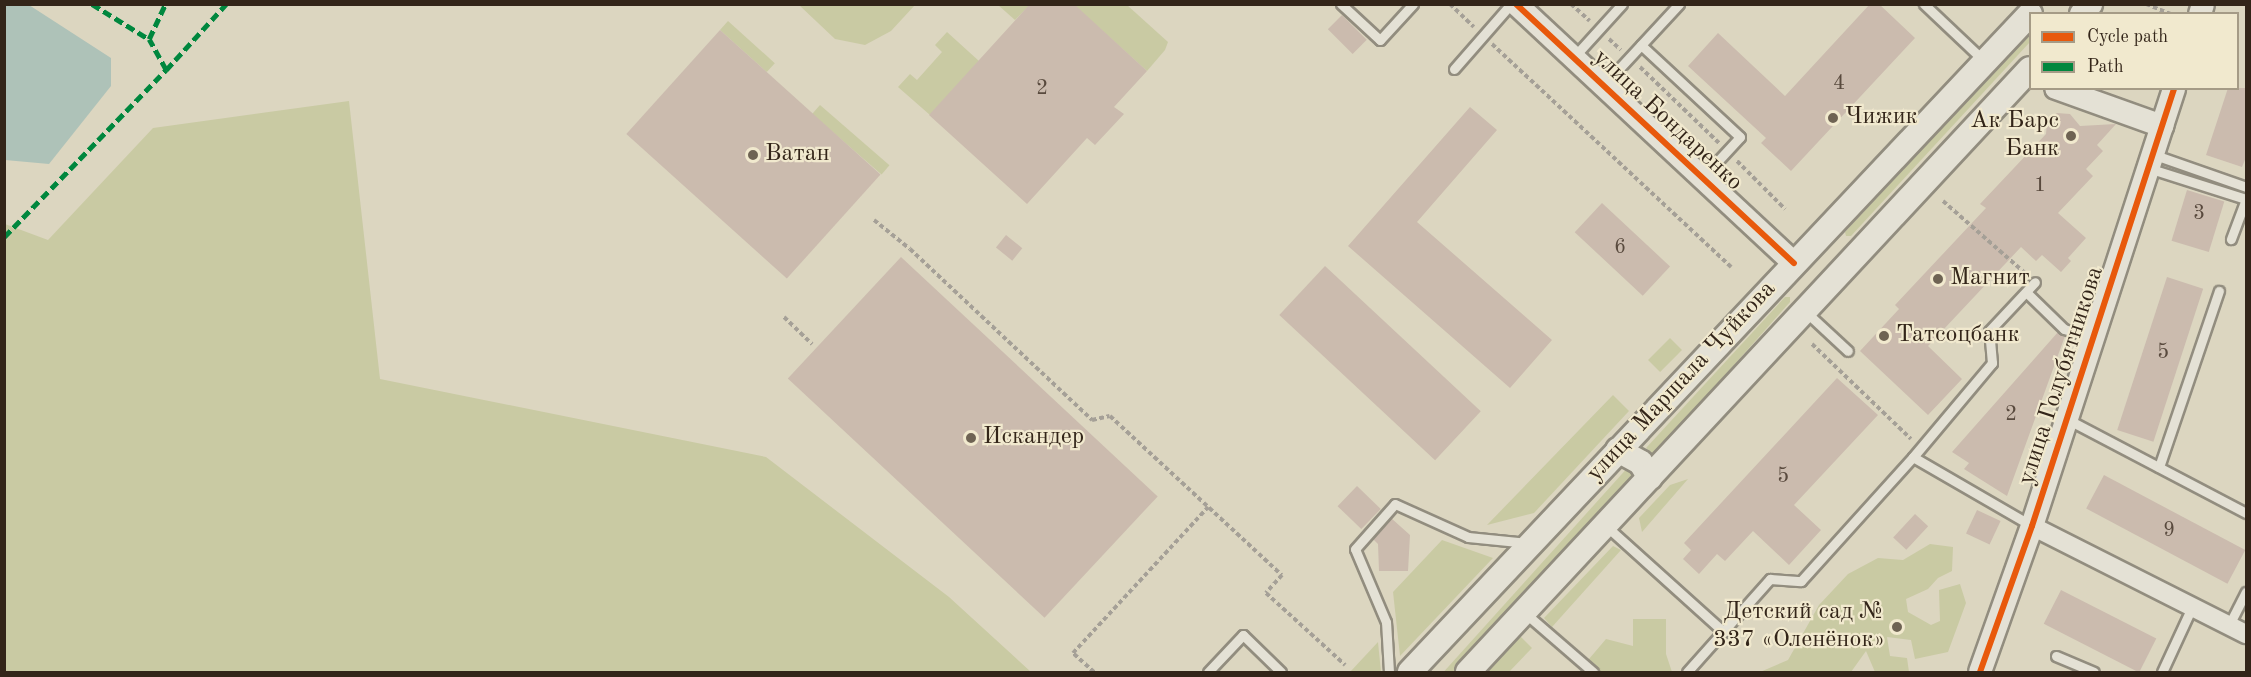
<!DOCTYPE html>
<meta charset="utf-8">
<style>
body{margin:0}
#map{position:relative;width:2251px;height:677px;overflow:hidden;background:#dcd6c0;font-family:"Old Standard TT",serif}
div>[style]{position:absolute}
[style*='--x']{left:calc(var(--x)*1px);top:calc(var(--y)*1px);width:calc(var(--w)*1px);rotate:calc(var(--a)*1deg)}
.green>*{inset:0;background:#c9caa3;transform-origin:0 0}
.water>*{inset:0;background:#aec2b8}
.building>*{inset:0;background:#cbbbae;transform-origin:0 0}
.path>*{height:4px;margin-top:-2px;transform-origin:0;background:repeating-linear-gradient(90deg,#a5a097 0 4.5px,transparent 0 7.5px)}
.roads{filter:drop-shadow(2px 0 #928d7f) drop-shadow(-2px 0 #928d7f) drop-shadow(0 2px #928d7f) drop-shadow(0 -2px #928d7f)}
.service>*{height:9px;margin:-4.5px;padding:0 4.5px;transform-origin:4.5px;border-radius:4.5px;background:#e4e1d5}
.minor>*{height:18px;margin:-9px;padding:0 9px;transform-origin:9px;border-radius:9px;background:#e4e1d5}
.tertiary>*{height:22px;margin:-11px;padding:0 11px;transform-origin:11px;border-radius:11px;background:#e4e1d5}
.secondary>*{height:24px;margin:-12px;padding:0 12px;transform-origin:12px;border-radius:12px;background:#e4e1d5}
.quiet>*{height:4.5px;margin-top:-2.25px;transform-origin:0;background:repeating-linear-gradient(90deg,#00873e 0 9px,transparent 0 13.5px)}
.cycleway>*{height:6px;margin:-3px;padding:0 3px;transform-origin:3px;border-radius:3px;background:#e8590c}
.dots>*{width:16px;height:16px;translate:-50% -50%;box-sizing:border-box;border:3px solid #f1e9ce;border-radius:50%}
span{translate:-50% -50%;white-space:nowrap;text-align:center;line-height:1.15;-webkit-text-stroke:4.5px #f1e9ce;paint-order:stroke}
.number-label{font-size:21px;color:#594a3e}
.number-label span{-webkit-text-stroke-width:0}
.poi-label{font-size:24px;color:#332519}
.left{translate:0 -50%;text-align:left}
.right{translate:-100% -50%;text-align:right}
.street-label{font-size:24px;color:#332519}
.frame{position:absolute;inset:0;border:6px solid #332519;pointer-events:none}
.legend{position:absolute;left:2029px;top:12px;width:210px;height:78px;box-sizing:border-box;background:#f1e9ce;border:2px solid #a59b86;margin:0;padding:8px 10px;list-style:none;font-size:18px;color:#332519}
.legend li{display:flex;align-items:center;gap:12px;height:30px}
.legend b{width:30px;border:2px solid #a59b86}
</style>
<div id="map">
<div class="green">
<i style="clip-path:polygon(799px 5px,915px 5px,891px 31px,865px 45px,835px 39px)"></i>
<i style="clip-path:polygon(998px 5px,1030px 5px,1015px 20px)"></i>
<i style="clip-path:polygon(1074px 5px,1127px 5px,1168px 42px,1165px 50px,1147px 71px)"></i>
<i style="left:728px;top:21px;width:63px;height:12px;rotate:42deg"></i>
<i style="clip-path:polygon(947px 32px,979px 61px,930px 115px,898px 87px,910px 74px,917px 80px,942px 52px,935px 45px)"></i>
<i style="clip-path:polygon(2030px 33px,2030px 42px,1851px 236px,1846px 236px,1845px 232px)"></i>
<i style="clip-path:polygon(349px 101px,380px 379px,766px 457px,949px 597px,1031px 672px,5px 672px,5px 224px,48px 240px,153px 128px)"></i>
<i style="left:820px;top:105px;width:92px;height:12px;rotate:41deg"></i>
<i style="clip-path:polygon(1785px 297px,1790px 297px,1790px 302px,1654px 455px,1646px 448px)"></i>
<i style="left:1670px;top:338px;width:17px;height:31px;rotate:45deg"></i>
<i style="clip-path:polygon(1613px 395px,1629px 411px,1534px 513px,1487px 525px)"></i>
<i style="left:1630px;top:465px;width:12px;height:284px;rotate:42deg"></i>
<i style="clip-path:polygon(1688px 479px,1642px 532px,1639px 518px,1670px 485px)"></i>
<i style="clip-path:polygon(1442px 540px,1493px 558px,1400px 656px,1393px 592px)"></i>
<i style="clip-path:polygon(1930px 544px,1953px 547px,1952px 571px,1938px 578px,1928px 589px,1906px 599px,1908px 612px,1931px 625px,1940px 621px,1939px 590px,1960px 584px,1966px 603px,1948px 652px,1915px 659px,1911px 640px,1887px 637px,1890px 656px,1907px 658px,1909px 672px,1875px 672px,1866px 651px,1851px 672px,1760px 672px,1788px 660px,1819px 605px,1848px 574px,1878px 558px,1903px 560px)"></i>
<i style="clip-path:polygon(1613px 546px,1621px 550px,1552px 627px,1544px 618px)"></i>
<i style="clip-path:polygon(1633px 619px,1666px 619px,1666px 654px,1672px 672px,1588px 672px,1589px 659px,1606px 639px,1633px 646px)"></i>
<i style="clip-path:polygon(1518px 634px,1532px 648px,1509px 672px,1482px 672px)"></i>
<i style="clip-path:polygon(1378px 642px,1381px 672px,1350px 672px)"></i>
</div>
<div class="water">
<i style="clip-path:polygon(4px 5px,29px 5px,111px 58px,111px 86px,49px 164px,5px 160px)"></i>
</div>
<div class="building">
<i style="clip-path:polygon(1030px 4px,1074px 4px,1147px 71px,1114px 107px,1124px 114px,1095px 145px,1087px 138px,1027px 204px,929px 115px)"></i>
<i style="clip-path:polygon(1870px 4px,1879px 4px,1915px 38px,1791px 171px,1761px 143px,1766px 138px,1688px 66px,1718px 33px,1785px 96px)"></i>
<i style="left:1342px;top:15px;width:35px;height:20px;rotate:45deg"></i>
<i style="left:720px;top:30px;width:216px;height:140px;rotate:42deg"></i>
<i style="clip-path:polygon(2228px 88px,2247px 88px,2247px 155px,2242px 167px,2206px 155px)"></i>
<i style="clip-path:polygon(1470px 107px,1497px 130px,1417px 222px,1552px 340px,1510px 388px,1348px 246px)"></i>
<i style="clip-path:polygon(2057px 113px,2070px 114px,2080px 126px,2116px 124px,2097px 145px,2103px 151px,2086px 169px,2093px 176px,2058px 213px,2086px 238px,2068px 258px,2071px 261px,2061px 272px,2042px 255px,2036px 261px,2021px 247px,1928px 346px,1962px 379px,1928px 415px,1860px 351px,1899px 309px,1895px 305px,1986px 208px,1980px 204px,2046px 134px,2047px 122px)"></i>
<i style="left:2187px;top:190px;width:39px;height:53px;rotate:17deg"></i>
<i style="left:1602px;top:203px;width:93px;height:40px;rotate:43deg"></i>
<i style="left:1006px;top:235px;width:21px;height:16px;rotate:39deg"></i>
<i style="left:901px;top:257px;width:351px;height:166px;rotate:43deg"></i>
<i style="left:1325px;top:266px;width:213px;height:67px;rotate:43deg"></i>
<i style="left:2167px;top:277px;width:38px;height:161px;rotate:18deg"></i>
<i style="clip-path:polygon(2058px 332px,2065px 336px,2007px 496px,1964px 469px,1969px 463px,1952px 452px)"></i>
<i style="clip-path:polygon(1837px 378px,1878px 415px,1794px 505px,1821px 530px,1789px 565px,1753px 531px,1725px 561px,1717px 554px,1699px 574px,1683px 559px,1691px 550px,1684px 543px)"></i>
<i style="left:2104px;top:475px;width:160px;height:38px;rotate:28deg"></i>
<i style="left:1357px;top:486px;width:33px;height:28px;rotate:44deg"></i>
<i style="left:1977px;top:510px;width:26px;height:26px;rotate:25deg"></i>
<i style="left:1915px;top:514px;width:18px;height:32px;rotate:43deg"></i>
<i style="clip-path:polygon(1391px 518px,1410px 535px,1408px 571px,1379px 571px,1378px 544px,1373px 539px)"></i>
<i style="left:2061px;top:590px;width:107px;height:38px;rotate:27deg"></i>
</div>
<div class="path">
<i style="--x:1450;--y:4;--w:33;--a:44"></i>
<i style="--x:1571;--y:4;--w:25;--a:42"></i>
<i style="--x:2146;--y:4;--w:27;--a:22"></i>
<i style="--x:1609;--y:39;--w:16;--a:43"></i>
<i style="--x:1492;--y:44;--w:327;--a:43"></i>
<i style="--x:1640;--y:67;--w:110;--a:43.9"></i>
<i style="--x:1737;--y:161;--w:68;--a:45"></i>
<i style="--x:1943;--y:201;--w:111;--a:41.3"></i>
<i style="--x:874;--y:220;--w:46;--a:38.9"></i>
<i style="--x:910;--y:249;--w:250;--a:43.2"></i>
<i style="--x:1092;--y:420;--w:18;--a:-13"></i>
<i style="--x:1110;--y:416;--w:234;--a:42.8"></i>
<i style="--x:1282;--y:575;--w:24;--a:132"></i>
<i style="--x:1266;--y:593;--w:107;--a:42.3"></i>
<i style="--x:784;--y:317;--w:39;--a:44"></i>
<i style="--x:1812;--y:344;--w:137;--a:43.8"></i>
<i style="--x:1094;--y:672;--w:28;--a:-138"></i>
<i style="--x:1073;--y:653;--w:199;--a:-47.2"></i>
</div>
<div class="roads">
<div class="service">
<i style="--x:1341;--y:4;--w:53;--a:42.7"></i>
<i style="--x:1380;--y:40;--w:49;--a:-47.5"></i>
<i style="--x:1924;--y:4;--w:81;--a:43.5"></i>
<i style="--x:1641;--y:45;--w:135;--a:42.9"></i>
<i style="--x:1740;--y:137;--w:54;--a:132.8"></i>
<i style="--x:1573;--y:58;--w:73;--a:-47.8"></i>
<i style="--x:1454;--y:69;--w:86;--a:-48.8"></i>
<i style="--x:1603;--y:86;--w:112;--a:-47.2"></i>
<i style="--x:2152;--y:154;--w:100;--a:19.3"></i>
<i style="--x:2148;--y:168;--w:103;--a:17.6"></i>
<i style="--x:2246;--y:199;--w:43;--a:110.6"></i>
<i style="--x:2026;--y:292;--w:53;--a:44.2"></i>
<i style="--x:2064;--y:329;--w:30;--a:17"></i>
<i style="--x:1806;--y:312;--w:57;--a:42.9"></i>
<i style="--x:2067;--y:419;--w:202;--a:27.7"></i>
<i style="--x:1913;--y:457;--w:123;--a:-50"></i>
<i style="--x:1992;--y:363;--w:32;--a:-95"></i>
<i style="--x:1989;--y:331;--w:67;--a:-46.8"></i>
<i style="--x:2159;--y:467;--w:186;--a:-71.2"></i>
<i style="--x:1605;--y:525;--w:160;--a:42"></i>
<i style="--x:1525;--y:613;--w:90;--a:40.9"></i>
<i style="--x:2229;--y:625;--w:37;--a:-63"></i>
<i style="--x:2056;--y:656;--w:41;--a:22.8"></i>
<i style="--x:1208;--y:672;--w:51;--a:-46.6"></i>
<i style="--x:1243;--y:635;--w:53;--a:44.2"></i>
<i style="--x:1389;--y:672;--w:50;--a:-93.4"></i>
<i style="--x:1386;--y:622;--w:79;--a:-113"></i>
<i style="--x:1355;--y:549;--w:60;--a:-48.4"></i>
<i style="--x:1395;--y:504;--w:80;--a:24.3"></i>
<i style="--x:1468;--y:537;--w:60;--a:5.7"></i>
<i style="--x:1687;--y:672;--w:125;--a:-48.3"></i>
<i style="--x:1770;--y:579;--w:31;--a:4"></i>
<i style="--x:1801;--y:581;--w:167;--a:-47.9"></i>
<i style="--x:1913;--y:457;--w:138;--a:30.1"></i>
<i style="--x:2162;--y:672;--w:72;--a:-65.2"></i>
</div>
<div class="minor">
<i style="--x:2032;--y:526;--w:240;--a:26.8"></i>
</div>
<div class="tertiary">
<i style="--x:1516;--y:4;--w:380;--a:43"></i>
<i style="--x:2200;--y:14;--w:10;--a:-73"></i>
<i style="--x:2056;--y:88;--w:113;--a:19.7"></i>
<i style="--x:1980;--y:672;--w:155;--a:-70.4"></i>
<i style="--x:2032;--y:526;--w:460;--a:-72"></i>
</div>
<div class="secondary">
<i style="--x:2082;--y:14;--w:13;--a:-51"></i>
<i style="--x:1618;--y:450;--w:26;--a:29"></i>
<i style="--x:1641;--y:463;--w:17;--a:59"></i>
<i style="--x:1410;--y:672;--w:904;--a:-46.7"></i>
<i style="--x:1468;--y:672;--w:824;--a:-47.02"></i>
</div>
</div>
<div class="quiet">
<i style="--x:92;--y:4;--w:67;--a:31.6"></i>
<i style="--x:166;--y:70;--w:89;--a:-47.7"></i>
<i style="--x:4;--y:237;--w:233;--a:-45.9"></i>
<i style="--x:166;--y:70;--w:35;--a:-119"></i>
<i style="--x:149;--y:39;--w:38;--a:-65"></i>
</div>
<div class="cycleway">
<i style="--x:1516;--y:4;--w:380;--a:43"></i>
<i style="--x:1980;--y:672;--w:155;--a:-70.4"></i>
<i style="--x:2032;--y:526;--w:460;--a:-72"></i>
</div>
<div class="dots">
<i style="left:1833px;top:118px;background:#6e6353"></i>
<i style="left:2071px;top:136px;background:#6e6353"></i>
<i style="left:753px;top:155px;background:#6e6353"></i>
<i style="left:1938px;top:279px;background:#6e6353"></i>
<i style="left:1884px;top:336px;background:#6e6353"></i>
<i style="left:971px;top:438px;background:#6e6353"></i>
<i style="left:1897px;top:627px;background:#6e6353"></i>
</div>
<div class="number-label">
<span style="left:1839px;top:84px">4</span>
<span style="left:1042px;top:89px">2</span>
<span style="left:2040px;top:186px">1</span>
<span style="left:2199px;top:214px">3</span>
<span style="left:1620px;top:248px">6</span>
<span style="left:2163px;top:353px">5</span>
<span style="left:2011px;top:415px">2</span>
<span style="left:1783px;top:477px">5</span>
<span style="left:2169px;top:531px">9</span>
</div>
<div class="poi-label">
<span class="left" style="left:1845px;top:118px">Чижик</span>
<span class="right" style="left:2059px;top:136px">Ак Барс<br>Банк</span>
<span class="left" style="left:765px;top:155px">Ватан</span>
<span class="left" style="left:1950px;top:279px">Магнит</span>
<span class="left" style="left:1896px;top:336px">Татсоцбанк</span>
<span class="left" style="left:983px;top:438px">Искандер</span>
<span class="right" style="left:1885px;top:627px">Детский сад №<br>337 «Оленёнок»</span>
</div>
<div class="street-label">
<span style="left:1667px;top:121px;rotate:43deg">улица Бондаренко</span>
<span style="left:2062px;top:376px;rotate:-72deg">улица Голубятникова</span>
<span style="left:1682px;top:382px;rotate:-47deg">улица Маршала Чуйкова</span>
</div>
<div class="frame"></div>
<ul class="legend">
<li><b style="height:8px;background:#e8590c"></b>Cycle path</li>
<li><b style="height:8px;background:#00873e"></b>Path</li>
</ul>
</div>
